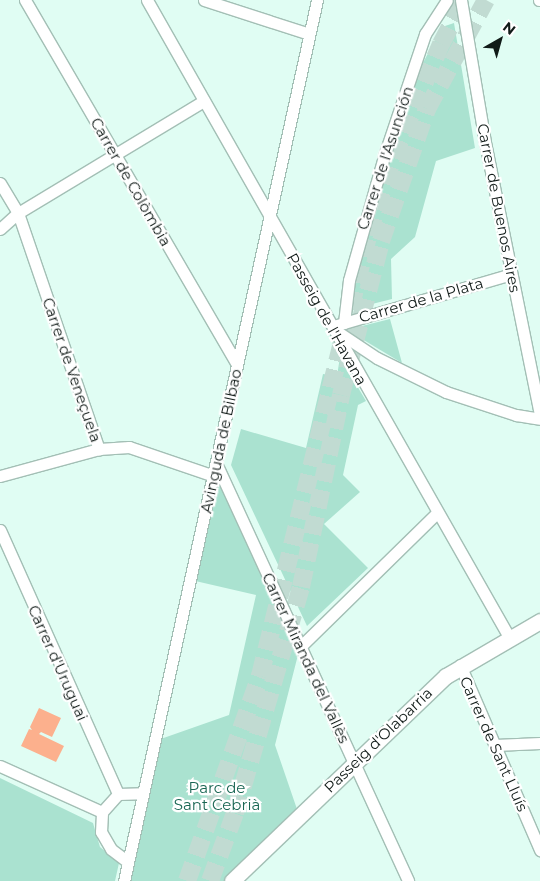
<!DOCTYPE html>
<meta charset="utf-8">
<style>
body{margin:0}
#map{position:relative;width:540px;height:881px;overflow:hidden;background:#e0fdf3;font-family:Montserrat,sans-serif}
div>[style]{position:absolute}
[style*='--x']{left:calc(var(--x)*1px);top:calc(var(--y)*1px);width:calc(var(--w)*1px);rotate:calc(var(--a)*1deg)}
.green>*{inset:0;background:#aae2d0}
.building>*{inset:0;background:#fcb08d}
.highway-tunnel>*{height:18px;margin-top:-9px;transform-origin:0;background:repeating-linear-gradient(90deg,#c1dbd2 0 18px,transparent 0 27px)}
.roads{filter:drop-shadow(1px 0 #a3bfb5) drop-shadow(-1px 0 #a3bfb5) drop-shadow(0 1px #a3bfb5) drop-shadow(0 -1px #a3bfb5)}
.minor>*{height:11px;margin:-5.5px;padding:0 5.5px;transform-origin:5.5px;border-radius:5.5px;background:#fff}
.major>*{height:15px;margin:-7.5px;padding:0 7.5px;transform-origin:7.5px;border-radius:7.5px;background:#fff}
span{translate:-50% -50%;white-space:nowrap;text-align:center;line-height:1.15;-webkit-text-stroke:4.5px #fff;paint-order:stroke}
.street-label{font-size:15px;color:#111b18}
.park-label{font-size:15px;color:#196653}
.north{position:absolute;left:475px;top:15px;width:50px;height:50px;-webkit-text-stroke:4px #fff;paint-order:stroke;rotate:38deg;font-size:14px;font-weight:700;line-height:20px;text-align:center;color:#111b18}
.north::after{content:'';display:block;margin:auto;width:18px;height:22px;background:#111b18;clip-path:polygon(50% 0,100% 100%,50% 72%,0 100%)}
</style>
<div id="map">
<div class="green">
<i style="clip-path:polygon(454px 23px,475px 148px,436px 161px,415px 237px,391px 259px,392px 299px,348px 310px,370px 210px,416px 76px,442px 27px)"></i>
<i style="clip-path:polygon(390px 319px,402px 363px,357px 336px,354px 328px)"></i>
<i style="clip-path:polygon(340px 357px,366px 401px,358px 405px,343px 475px,360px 492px,324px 524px,368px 568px,307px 626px,231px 465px,241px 429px,306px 448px,323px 374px,337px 376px)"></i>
<i style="clip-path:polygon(215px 470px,300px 647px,275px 745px,299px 815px,232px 881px,124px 881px,155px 741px,229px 715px,256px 595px,191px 580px)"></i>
<i style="clip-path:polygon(0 778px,93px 823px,100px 847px,119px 863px,115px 881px,0 881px)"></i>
</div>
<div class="building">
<i style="clip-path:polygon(39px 708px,61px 718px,52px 737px,41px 732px,39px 734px,64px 746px,56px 762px,21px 746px,29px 729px,32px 730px,30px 727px)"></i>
</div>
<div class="highway-tunnel">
<i style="--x:187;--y:881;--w:218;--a:-70.4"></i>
<i style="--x:260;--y:676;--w:454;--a:-76.2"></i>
<i style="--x:368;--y:235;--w:82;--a:-72.2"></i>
<i style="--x:393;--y:157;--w:123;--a:-67"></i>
<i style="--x:441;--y:44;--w:50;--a:-62.4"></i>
<i style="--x:210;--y:881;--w:72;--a:-69.8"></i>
<i style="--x:235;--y:813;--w:235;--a:-73.7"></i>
<i style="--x:301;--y:587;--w:196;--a:-78.2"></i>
<i style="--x:341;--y:395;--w:159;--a:-75.4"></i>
<i style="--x:381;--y:241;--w:140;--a:-70.8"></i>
<i style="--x:427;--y:109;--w:124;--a:-61.6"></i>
</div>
<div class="roads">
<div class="minor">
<i style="--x:25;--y:0;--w:421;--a:59.8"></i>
<i style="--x:147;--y:0;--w:733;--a:60.39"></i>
<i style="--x:204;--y:0;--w:110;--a:17.9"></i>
<i style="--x:461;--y:0;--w:144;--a:80.4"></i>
<i style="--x:485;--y:142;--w:278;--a:78.6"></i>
<i style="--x:539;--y:0;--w:1;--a:0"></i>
<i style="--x:0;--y:183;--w:35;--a:59"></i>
<i style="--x:18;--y:213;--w:250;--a:71.1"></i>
<i style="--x:99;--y:449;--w:30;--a:-4"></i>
<i style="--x:129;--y:447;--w:90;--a:18.8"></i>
<i style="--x:0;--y:229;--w:24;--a:-42"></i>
<i style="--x:18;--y:213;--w:217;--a:-31.1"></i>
<i style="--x:344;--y:323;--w:43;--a:-83.4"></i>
<i style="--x:349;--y:280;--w:129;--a:-74.2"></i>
<i style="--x:384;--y:156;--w:129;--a:-71.4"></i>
<i style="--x:425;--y:34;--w:40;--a:-57.1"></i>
<i style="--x:337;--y:325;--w:181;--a:-16.3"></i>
<i style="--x:335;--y:330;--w:50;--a:33.7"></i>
<i style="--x:377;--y:358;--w:77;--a:26.2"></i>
<i style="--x:446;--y:392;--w:74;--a:18.2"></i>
<i style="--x:516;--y:415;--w:24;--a:9"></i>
<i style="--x:216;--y:463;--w:460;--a:65.3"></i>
<i style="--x:0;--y:476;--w:103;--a:-15.3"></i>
<i style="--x:0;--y:530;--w:289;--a:65.9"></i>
<i style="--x:300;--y:647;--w:192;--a:-44.4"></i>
<i style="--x:460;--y:665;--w:202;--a:66.6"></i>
<i style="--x:495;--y:745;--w:45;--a:-2.5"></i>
<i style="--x:0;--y:766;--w:112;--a:24.3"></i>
<i style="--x:128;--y:862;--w:21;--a:-143"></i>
<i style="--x:111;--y:849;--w:20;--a:-120"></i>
<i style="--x:101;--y:832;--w:20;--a:-87"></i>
<i style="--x:102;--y:812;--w:24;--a:-48"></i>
<i style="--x:118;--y:794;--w:24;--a:-2"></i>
<i style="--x:124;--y:881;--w:902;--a:-77.64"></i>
</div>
<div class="major">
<i style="--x:232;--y:881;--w:296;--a:-43.8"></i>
<i style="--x:446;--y:676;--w:109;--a:-30.3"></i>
</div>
</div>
<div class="street-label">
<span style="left:385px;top:158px;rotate:-72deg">Carrer de l'Asunción</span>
<span style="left:131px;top:182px;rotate:60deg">Carrer de Colòmbia</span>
<span style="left:499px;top:208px;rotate:79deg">Carrer de Buenos Aires</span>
<span style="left:421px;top:300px;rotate:-16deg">Carrer de la Plata</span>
<span style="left:327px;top:319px;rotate:61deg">Passeig de l'Havana</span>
<span style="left:72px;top:370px;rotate:71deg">Carrer de Veneçuela</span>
<span style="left:221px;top:441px;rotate:-78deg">Avinguda de Bilbao</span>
<span style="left:306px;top:658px;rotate:65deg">Carrer Miranda del Vallès</span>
<span style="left:58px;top:663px;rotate:66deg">Carrer d'Uruguai</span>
<span style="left:378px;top:740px;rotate:-44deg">Passeig d'Olabarria</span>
<span style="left:494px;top:744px;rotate:66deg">Carrer de Sant Lluís</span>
</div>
<div class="park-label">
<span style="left:217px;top:796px">Parc de<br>Sant Cebrià</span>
</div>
<div class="north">N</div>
</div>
